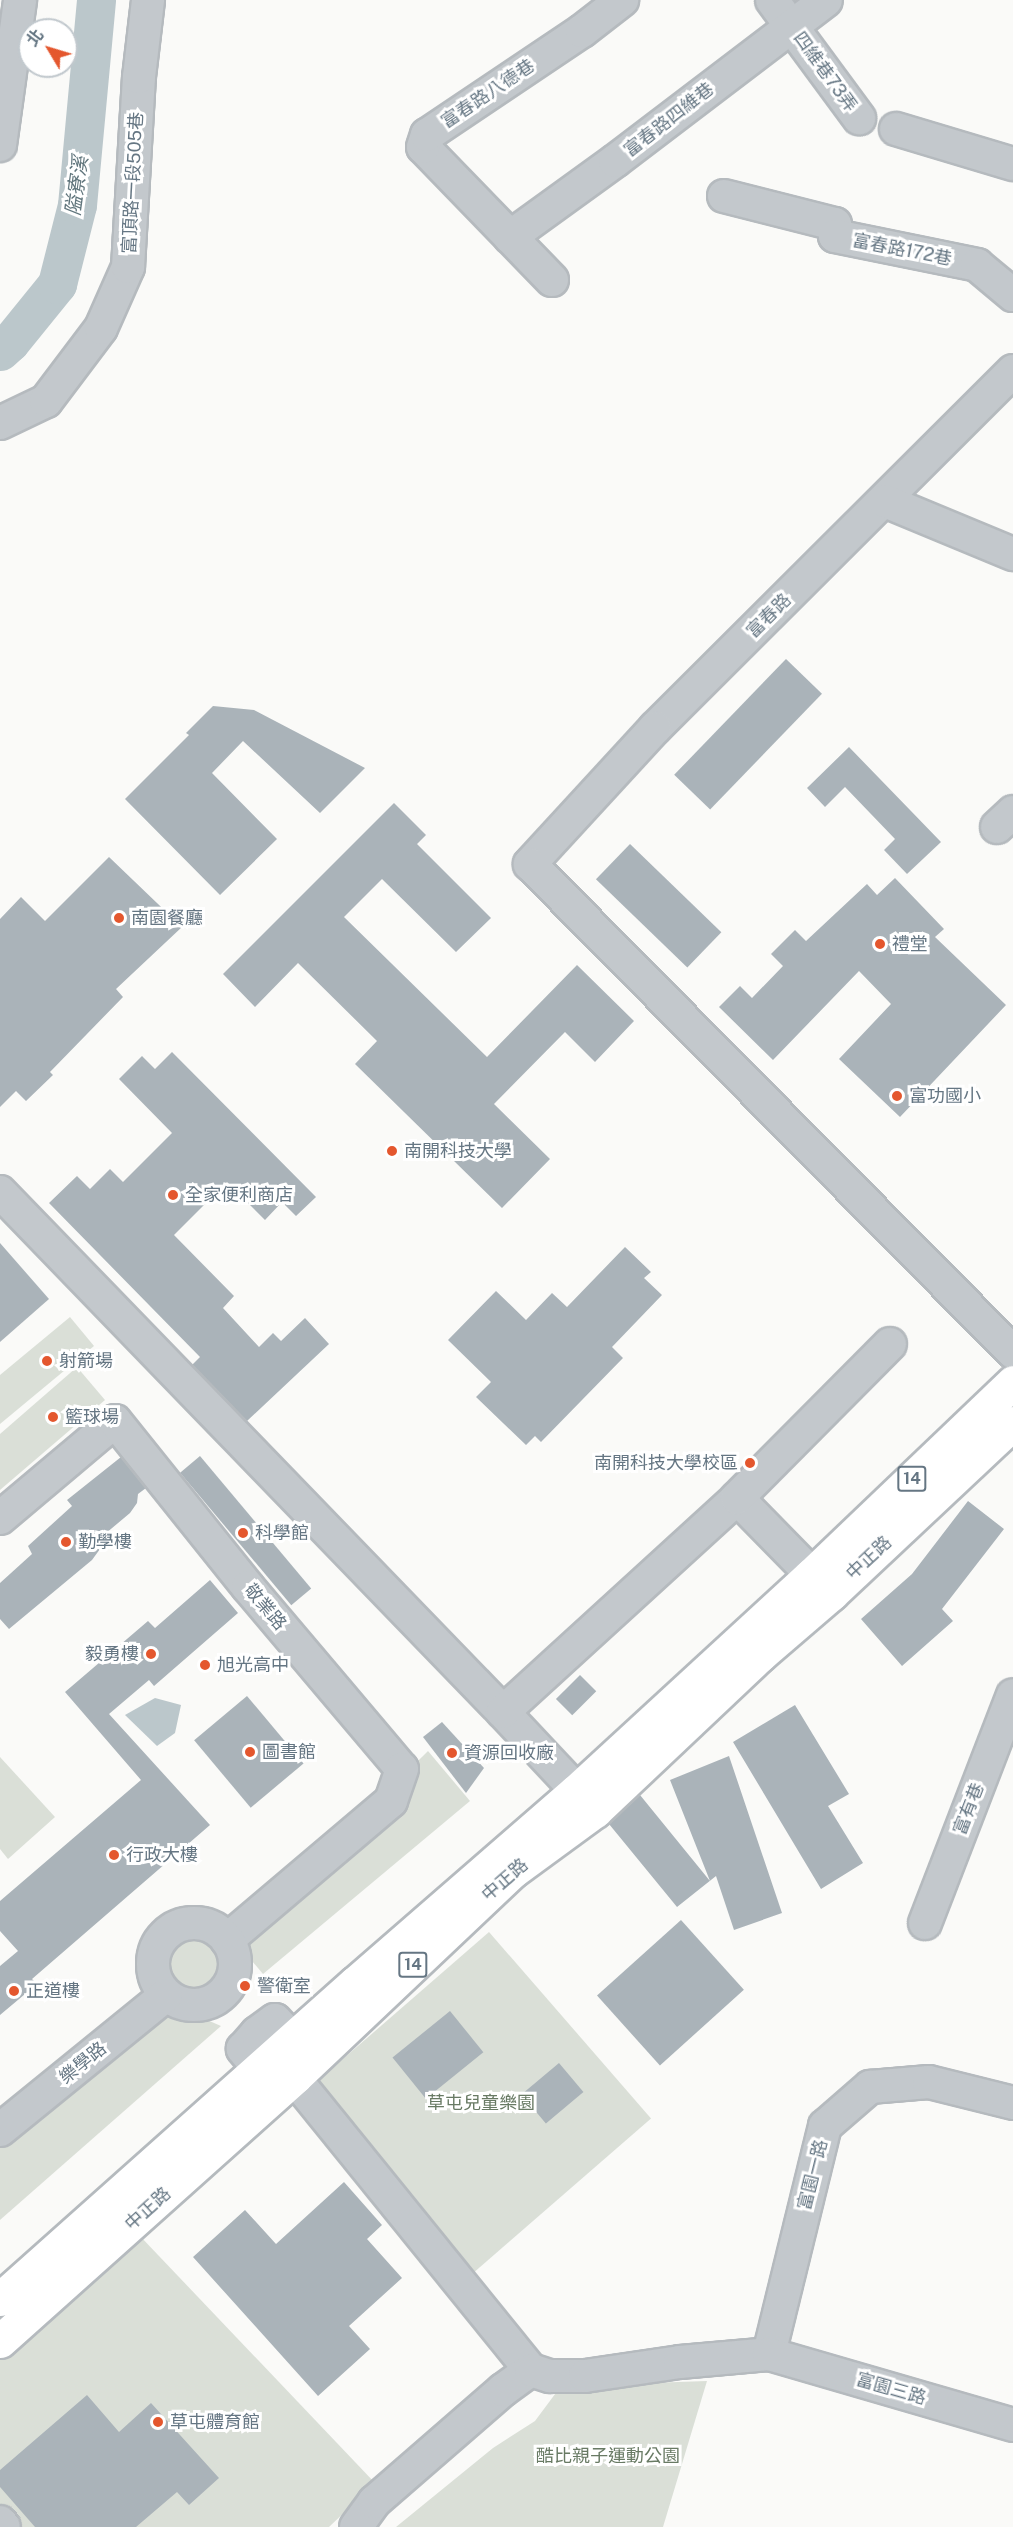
<!DOCTYPE html>
<meta charset="utf-8">
<style>
body{margin:0}
#map{position:relative;width:1013px;height:2527px;overflow:hidden;background:#fafaf8;font-family:"Public Sans","Noto Sans TC",sans-serif}
div>[style]{position:absolute}
[style*='--x']{left:calc(var(--x)*1px);top:calc(var(--y)*1px);width:calc(var(--w)*1px);rotate:calc(var(--a)*1deg)}
.green>*{inset:0;background:#dadfd7;transform-origin:0 0}
.round{border-radius:50%}
.water>*{inset:0;background:#bbc7cb}
.river>*{height:39px;margin:-19.5px;padding:0 19.5px;transform-origin:19.5px;border-radius:19.5px;background:#bbc7cb}
.building>*{inset:0;background:#aab3b9;transform-origin:0 0}
.roads{filter:drop-shadow(2px 0 #b5babe) drop-shadow(-2px 0 #b5babe) drop-shadow(0 2px #b5babe) drop-shadow(0 -2px #b5babe)}
.minor>*{height:32px;margin:-16px;padding:0 16px;transform-origin:16px;border-radius:16px;background:#c3c8cc}
.minor>.ring{margin:-16px;padding:0;box-sizing:content-box;background:none;border:32px solid #c3c8cc;border-radius:50%}
.major>*{height:33px;margin:-16.5px;padding:0 16.5px;transform-origin:16.5px;border-radius:16.5px;background:#fff}
.dots>*{width:16px;height:16px;translate:-50% -50%;box-sizing:border-box;border:3px solid #fff;border-radius:50%}
span{translate:-50% -50%;white-space:nowrap;text-align:center;line-height:1.15;-webkit-text-stroke:6px #fff;paint-order:stroke}
.shield-label span{padding:2px 4px;background:#fff;border:2px solid;border-radius:4px;-webkit-text-stroke-width:0}
.shield-label{font-size:16px;color:#657683;font-weight:700}
.street-label{font-size:18px;color:#657683}
.poi-label{font-size:18px;color:#657683}
.left{translate:0 -50%;text-align:left}
.right{translate:-100% -50%;text-align:right}
.park-label{font-size:18px;color:#687a64}
.water-label{font-size:20px;color:#60757c;font-style:italic}
.north{position:absolute;left:18px;top:18px;width:60px;height:60px;box-sizing:border-box;background:#fff;border:2px solid #c1c8cd;border-radius:50%;rotate:308deg;font-size:16px;font-weight:700;line-height:24px;text-align:center;color:#657683}
.north::after{content:'';display:block;margin:auto;width:21px;height:27px;background:#e4572e;clip-path:polygon(50% 0,100% 100%,50% 72%,0 100%)}
</style>
<div id="map">
<div class="green">
<i style="clip-path:polygon(70px 1317px,94px 1346px,0 1424px,0 1375px)"></i>
<i style="clip-path:polygon(77px 1367px,105px 1400px,0 1490px,0 1434px)"></i>
<i style="clip-path:polygon(428px 1751px,470px 1801px,263px 1974px,236px 1942px)"></i>
<i style="clip-path:polygon(0 1757px,55px 1817px,8px 1859px,0 1849px)"></i>
<i style="left:489px;top:1932px;width:247px;height:236px;rotate:49deg"></i>
<i class="round" style="left:165px;top:1935px;width:56px;height:56px"></i>
<i style="clip-path:polygon(168px 2003px,221px 2026px,0 2220px,0 2142px)"></i>
<i style="clip-path:polygon(139px 2235px,375px 2483px,329px 2527px,0 2527px,0 2360px)"></i>
<i style="clip-path:polygon(707px 2381px,663px 2527px,396px 2527px,493px 2448px,535px 2421px,561px 2386px)"></i>
</div>
<div class="water">
<i style="clip-path:polygon(155px 1698px,181px 1705px,175px 1733px,157px 1746px,125px 1715px)"></i>
</div>
<div class="river">
<i style="--x:0;--y:351;--w:13;--a:-42"></i>
<i style="--x:10;--y:342;--w:75;--a:-51"></i>
<i style="--x:57;--y:284;--w:81;--a:-75.8"></i>
<i style="--x:77;--y:205;--w:206;--a:-84.7"></i>
</div>
<div class="building">
<i style="left:786px;top:659px;width:50px;height:161px;rotate:44deg"></i>
<i style="clip-path:polygon(213px 706px,254px 710px,365px 768px,320px 813px,243px 741px,212px 773px,277px 839px,220px 895px,125px 799px,189px 735px,186px 733px)"></i>
<i style="clip-path:polygon(849px 747px,941px 842px,907px 874px,884px 850px,895px 839px,845px 787px,825px 807px,807px 788px)"></i>
<i style="clip-path:polygon(394px 803px,426px 835px,417px 844px,491px 918px,456px 952px,382px 879px,344px 917px,487px 1057px,577px 965px,634px 1021px,595px 1062px,565px 1032px,494px 1104px,550px 1159px,502px 1208px,355px 1064px,377px 1041px,298px 963px,255px 1007px,223px 974px)"></i>
<i style="left:630px;top:844px;width:127px;height:49px;rotate:44deg"></i>
<i style="clip-path:polygon(109px 857px,182px 927px,116px 989px,123px 997px,50px 1072px,53px 1075px,26px 1101px,16px 1091px,0 1107px,0 919px,21px 897px,45px 921px)"></i>
<i style="clip-path:polygon(895px 878px,944px 929px,935px 937px,1006px 1005px,900px 1117px,839px 1059px,891px 1004px,859px 971px,773px 1060px,719px 1007px,740px 986px,752px 998px,783px 966px,771px 954px,795px 930px,806px 941px,867px 884px,877px 895px)"></i>
<i style="clip-path:polygon(172px 1052px,316px 1197px,296px 1216px,282px 1202px,265px 1220px,227px 1182px,174px 1235px,234px 1296px,223px 1308px,259px 1347px,273px 1333px,281px 1341px,305px 1318px,329px 1344px,247px 1421px,192px 1365px,200px 1357px,49px 1203px,77px 1176px,90px 1189px,110px 1169px,123px 1182px,172px 1133px,119px 1079px,142px 1056px,155px 1069px)"></i>
<i style="clip-path:polygon(0 1243px,49px 1299px,0 1342px)"></i>
<i style="clip-path:polygon(625px 1247px,651px 1272px,644px 1278px,662px 1295px,612px 1347px,623px 1358px,541px 1442px,535px 1436px,526px 1445px,476px 1397px,491px 1382px,448px 1340px,496px 1291px,526px 1320px,552px 1293px,567px 1307px)"></i>
<i style="left:200px;top:1456px;width:173px;height:26px;rotate:50deg"></i>
<i style="clip-path:polygon(121px 1457px,146px 1488px,138px 1494px,137px 1503px,130px 1513px,99px 1539px,100px 1549px,92px 1560px,9px 1629px,0 1619px,0 1583px,32px 1554px,28px 1546px,72px 1506px,67px 1500px)"></i>
<i style="clip-path:polygon(968px 1501px,1004px 1529px,942px 1609px,953px 1621px,902px 1666px,861px 1619px,912px 1574px)"></i>
<i style="clip-path:polygon(210px 1580px,238px 1613px,154px 1686px,149px 1680px,109px 1714px,210px 1825px,32px 1979px,37px 1984px,0 2015px,0 1966px,18px 1951px,0 1931px,0 1901px,141px 1780px,65px 1692px,148px 1621px,155px 1628px)"></i>
<i style="left:580px;top:1675px;width:23px;height:34px;rotate:45deg"></i>
<i style="left:247px;top:1696px;width:88px;height:69px;rotate:50deg"></i>
<i style="clip-path:polygon(795px 1705px,849px 1794px,828px 1806px,863px 1863px,821px 1889px,733px 1742px)"></i>
<i style="clip-path:polygon(442px 1722px,484px 1768px,466px 1793px,423px 1737px)"></i>
<i style="clip-path:polygon(729px 1756px,782px 1913px,734px 1930px,716px 1876px,677px 1907px,609px 1824px,640px 1795px,710px 1881px,670px 1780px)"></i>
<i style="left:681px;top:1920px;width:94px;height:113px;rotate:48deg"></i>
<i style="left:450px;top:2011px;width:53px;height:74px;rotate:51deg"></i>
<i style="left:559px;top:2063px;width:38px;height:49px;rotate:50deg"></i>
<i style="clip-path:polygon(344px 2182px,382px 2225px,367px 2239px,402px 2278px,349px 2326px,370px 2349px,318px 2396px,193px 2257px,245px 2210px,276px 2244px)"></i>
<i style="clip-path:polygon(87px 2395px,119px 2432px,151px 2403px,219px 2478px,189px 2505px,177px 2492px,136px 2527px,35px 2527px,0 2487px,0 2470px)"></i>
</div>
<div class="roads">
<div class="minor">
<i style="--x:772;--y:0;--w:147;--a:53.6"></i>
<i style="--x:896;--y:129;--w:122;--a:16.7"></i>
<i style="--x:0;--y:145;--w:146;--a:-82.1"></i>
<i style="--x:724;--y:196;--w:114;--a:14.2"></i>
<i style="--x:835;--y:224;--w:12;--a:90"></i>
<i style="--x:835;--y:236;--w:145;--a:11.5"></i>
<i style="--x:977;--y:265;--w:47;--a:39.8"></i>
<i style="--x:510;--y:237;--w:130;--a:-35.9"></i>
<i style="--x:615;--y:161;--w:265;--a:-37.3"></i>
<i style="--x:552;--y:280;--w:185;--a:-134.1"></i>
<i style="--x:423;--y:147;--w:13;--a:-72"></i>
<i style="--x:427;--y:135;--w:187;--a:-33.9"></i>
<i style="--x:582;--y:31;--w:51;--a:-37.8"></i>
<i style="--x:1013;--y:371;--w:506;--a:135.08"></i>
<i style="--x:655;--y:728;--w:185;--a:132.6"></i>
<i style="--x:530;--y:864;--w:687;--a:45.3"></i>
<i style="--x:0;--y:423;--w:51;--a:-25.6"></i>
<i style="--x:46;--y:401;--w:91;--a:-53"></i>
<i style="--x:101;--y:328;--w:67;--a:-66.1"></i>
<i style="--x:128;--y:267;--w:190;--a:-86.7"></i>
<i style="--x:139;--y:77;--w:78;--a:-83.3"></i>
<i style="--x:885;--y:501;--w:139;--a:22.5"></i>
<i style="--x:997;--y:827;--w:22;--a:-43"></i>
<i style="--x:0;--y:1192;--w:723;--a:45.95"></i>
<i style="--x:503;--y:1712;--w:134;--a:46.8"></i>
<i style="--x:737;--y:1498;--w:133;--a:45.6"></i>
<i style="--x:0;--y:1518;--w:150;--a:-40.1"></i>
<i style="--x:115;--y:1421;--w:213;--a:51.3"></i>
<i style="--x:248;--y:1587;--w:238;--a:49.8"></i>
<i style="--x:402;--y:1769;--w:34;--a:109"></i>
<i style="--x:391;--y:1801;--w:215;--a:139.7"></i>
<i style="--x:503;--y:1712;--w:317;--a:-42.4"></i>
<i style="--x:737;--y:1498;--w:217;--a:-45.2"></i>
<i style="--x:925;--y:1923;--w:244;--a:-68.9"></i>
<i class="ring" style="left:153px;top:1923px;width:50px;height:50px"></i>
<i style="--x:278;--y:2058;--w:402;--a:51"></i>
<i style="--x:259;--y:2069;--w:26;--a:-129"></i>
<i style="--x:243;--y:2049;--w:21;--a:-49"></i>
<i style="--x:257;--y:2033;--w:22;--a:-36"></i>
<i style="--x:275;--y:2020;--w:26;--a:47"></i>
<i style="--x:0;--y:2130;--w:214;--a:-39.1"></i>
<i style="--x:769;--y:2354;--w:235;--a:-76.2"></i>
<i style="--x:825;--y:2126;--w:60;--a:-40.9"></i>
<i style="--x:870;--y:2087;--w:59;--a:-4.8"></i>
<i style="--x:929;--y:2082;--w:87;--a:14"></i>
<i style="--x:0;--y:2522;--w:6;--a:51"></i>
<i style="--x:356;--y:2527;--w:31;--a:-54"></i>
<i style="--x:374;--y:2502;--w:171;--a:-41"></i>
<i style="--x:503;--y:2390;--w:34;--a:-36"></i>
<i style="--x:531;--y:2370;--w:20;--a:18"></i>
<i style="--x:550;--y:2376;--w:35;--a:0"></i>
<i style="--x:585;--y:2376;--w:96;--a:-8.4"></i>
<i style="--x:680;--y:2362;--w:89;--a:-5.1"></i>
<i style="--x:769;--y:2354;--w:254;--a:16.2"></i>
</div>
<div class="major">
<i style="--x:0;--y:2299;--w:475;--a:-41.7"></i>
<i style="--x:355;--y:1983;--w:293;--a:-41"></i>
<i style="--x:576;--y:1791;--w:319;--a:-42.6"></i>
<i style="--x:811;--y:1575;--w:279;--a:-43.7"></i>
<i style="--x:0;--y:2341;--w:396;--a:-41.8"></i>
<i style="--x:295;--y:2077;--w:300;--a:-43.4"></i>
<i style="--x:513;--y:1871;--w:102;--a:-36.2"></i>
<i style="--x:595;--y:1811;--w:227;--a:-43.4"></i>
<i style="--x:760;--y:1655;--w:94;--a:-40.7"></i>
<i style="--x:831;--y:1594;--w:250;--a:-43.2"></i>
</div>
</div>
<div class="dots">
<i style="left:119px;top:918px;background:#e4572e"></i>
<i style="left:880px;top:944px;background:#e4572e"></i>
<i style="left:897px;top:1096px;background:#e4572e"></i>
<i style="left:392px;top:1151px;background:#e4572e"></i>
<i style="left:173px;top:1195px;background:#e4572e"></i>
<i style="left:47px;top:1361px;background:#e4572e"></i>
<i style="left:53px;top:1417px;background:#e4572e"></i>
<i style="left:750px;top:1463px;background:#e4572e"></i>
<i style="left:243px;top:1533px;background:#e4572e"></i>
<i style="left:66px;top:1542px;background:#e4572e"></i>
<i style="left:151px;top:1654px;background:#e4572e"></i>
<i style="left:205px;top:1665px;background:#e4572e"></i>
<i style="left:250px;top:1752px;background:#e4572e"></i>
<i style="left:452px;top:1753px;background:#e4572e"></i>
<i style="left:114px;top:1855px;background:#e4572e"></i>
<i style="left:245px;top:1986px;background:#e4572e"></i>
<i style="left:14px;top:1991px;background:#e4572e"></i>
<i style="left:158px;top:2422px;background:#e4572e"></i>
</div>
<div class="shield-label">
<span style="left:912px;top:1479px">14</span>
<span style="left:413px;top:1965px">14</span>
</div>
<div class="street-label">
<span style="left:825px;top:72px;rotate:54deg">四維巷73弄</span>
<span style="left:488px;top:94px;rotate:-34deg">富春路八德巷</span>
<span style="left:669px;top:120px;rotate:-38deg">富春路四維巷</span>
<span style="left:133px;top:183px;rotate:-87deg">富頂路一段505巷</span>
<span style="left:902px;top:250px;rotate:11deg">富春路172巷</span>
<span style="left:769px;top:616px;rotate:-45deg">富春路</span>
<span style="left:869px;top:1558px;rotate:-43deg">中正路</span>
<span style="left:265px;top:1607px;rotate:50deg">敬業路</span>
<span style="left:969px;top:1809px;rotate:-69deg">富有巷</span>
<span style="left:505px;top:1880px;rotate:-41deg">中正路</span>
<span style="left:83px;top:2063px;rotate:-39deg">樂學路</span>
<span style="left:813px;top:2175px;rotate:-76deg">富園一路</span>
<span style="left:148px;top:2209px;rotate:-42deg">中正路</span>
<span style="left:891px;top:2389px;rotate:16deg">富園三路</span>
</div>
<div class="poi-label">
<span class="left" style="left:131px;top:918px">南園餐廳</span>
<span class="left" style="left:892px;top:944px">禮堂</span>
<span class="left" style="left:909px;top:1096px">富功國小</span>
<span class="left" style="left:404px;top:1151px">南開科技大學</span>
<span class="left" style="left:185px;top:1195px">全家便利商店</span>
<span class="left" style="left:59px;top:1361px">射箭場</span>
<span class="left" style="left:65px;top:1417px">籃球場</span>
<span class="right" style="left:738px;top:1463px">南開科技大學校區</span>
<span class="left" style="left:255px;top:1533px">科學館</span>
<span class="left" style="left:78px;top:1542px">勤學樓</span>
<span class="right" style="left:139px;top:1654px">毅勇樓</span>
<span class="left" style="left:217px;top:1665px">旭光高中</span>
<span class="left" style="left:262px;top:1752px">圖書館</span>
<span class="left" style="left:464px;top:1753px">資源回收廠</span>
<span class="left" style="left:126px;top:1855px">行政大樓</span>
<span class="left" style="left:257px;top:1986px">警衛室</span>
<span class="left" style="left:26px;top:1991px">正道樓</span>
<span class="left" style="left:170px;top:2422px">草屯體育館</span>
</div>
<div class="park-label">
<span style="left:481px;top:2103px">草屯兒童樂園</span>
<span style="left:608px;top:2456px">酷比親子運動公園</span>
</div>
<div class="water-label">
<span style="left:77px;top:186px;rotate:-82deg">隘寮溪</span>
</div>
<div class="north">北</div>
</div>
